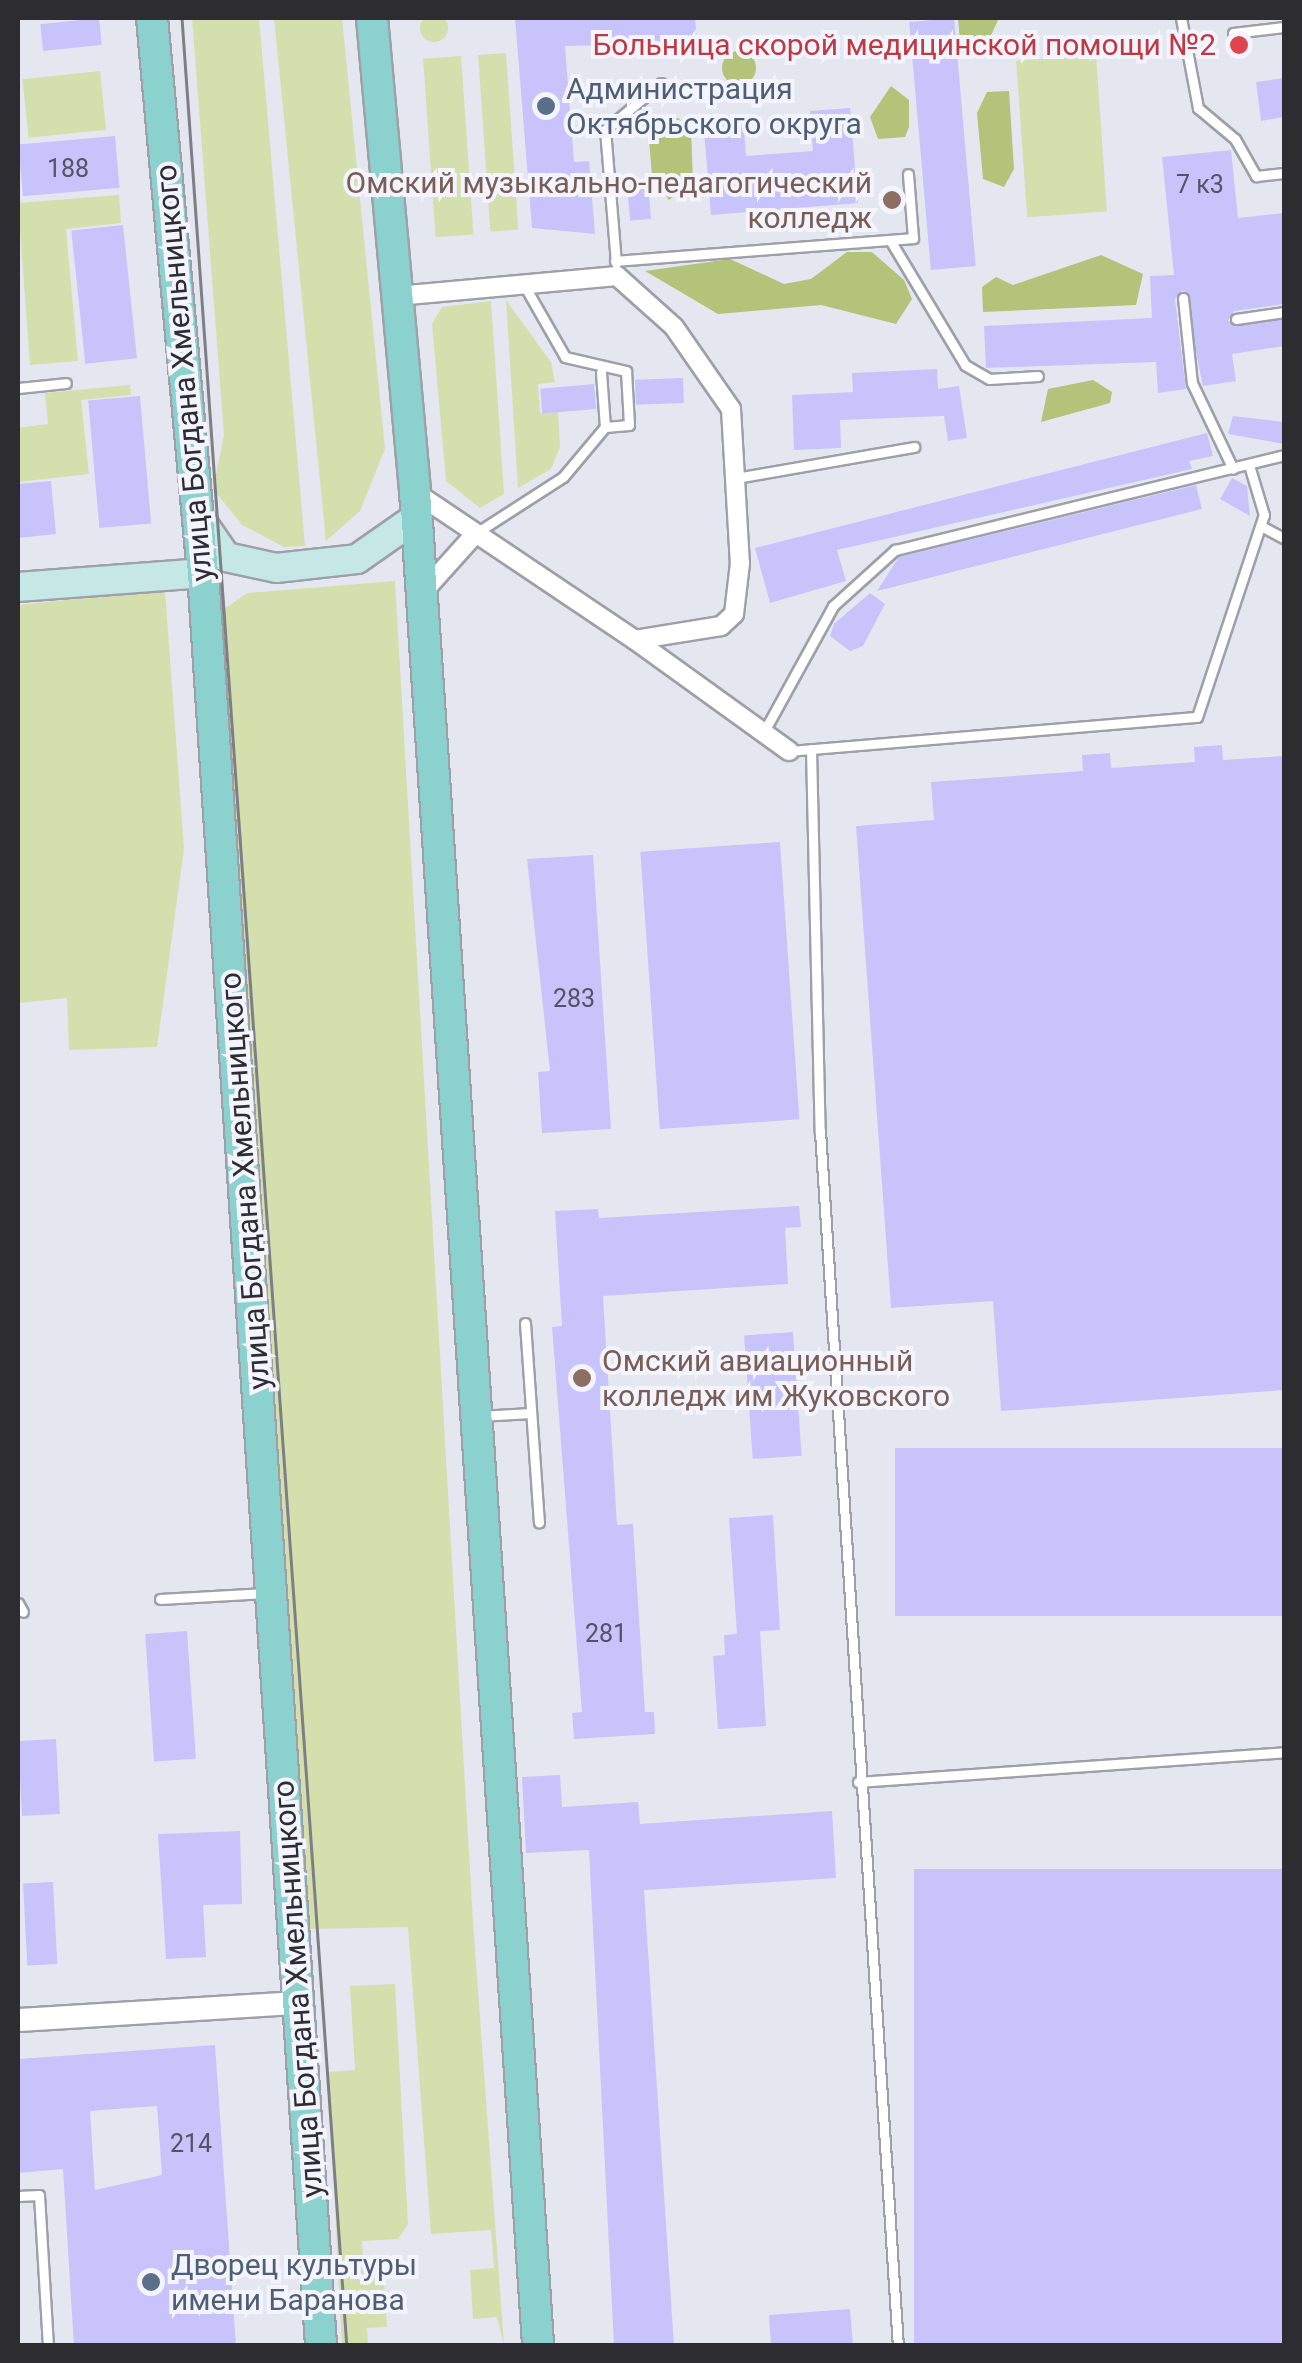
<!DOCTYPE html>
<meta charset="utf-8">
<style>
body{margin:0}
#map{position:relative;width:1302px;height:2363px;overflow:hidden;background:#e5e7f0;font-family:Roboto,sans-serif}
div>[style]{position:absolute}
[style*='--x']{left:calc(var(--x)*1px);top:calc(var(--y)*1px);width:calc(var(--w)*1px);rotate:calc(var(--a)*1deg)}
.green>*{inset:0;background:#d4dfae;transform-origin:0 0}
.round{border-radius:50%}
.forest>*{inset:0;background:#b3c37a}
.building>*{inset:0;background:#c9c3fb;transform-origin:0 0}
.roads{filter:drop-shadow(2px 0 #9e9fa8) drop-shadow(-2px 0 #9e9fa8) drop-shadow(0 2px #9e9fa8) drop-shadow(0 -2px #9e9fa8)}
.service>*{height:9px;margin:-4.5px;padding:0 4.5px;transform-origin:4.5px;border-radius:4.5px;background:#fff}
.minor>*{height:18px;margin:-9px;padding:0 9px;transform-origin:9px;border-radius:9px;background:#fff}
.tertiary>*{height:22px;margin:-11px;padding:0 11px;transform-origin:11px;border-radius:11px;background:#fff}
.secondary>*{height:28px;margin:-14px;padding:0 14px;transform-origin:14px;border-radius:14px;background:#c5e8e6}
.primary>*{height:30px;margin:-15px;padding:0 15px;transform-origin:15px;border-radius:15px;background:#8bd1ce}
.tram>*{height:2.5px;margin:-1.25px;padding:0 1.25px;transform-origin:1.25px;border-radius:1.25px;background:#7e7f85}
.dots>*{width:28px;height:28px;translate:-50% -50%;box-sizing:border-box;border:5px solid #f3f4fe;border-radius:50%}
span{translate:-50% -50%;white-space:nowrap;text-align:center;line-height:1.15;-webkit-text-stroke:8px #f3f4fe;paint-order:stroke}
.number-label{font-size:25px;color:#545264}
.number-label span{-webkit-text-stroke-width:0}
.health-label{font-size:30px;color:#be3a42}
.right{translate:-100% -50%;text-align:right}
.service-label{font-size:30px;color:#4e5e75}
.left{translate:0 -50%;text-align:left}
.education-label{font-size:30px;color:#785e54}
.street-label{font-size:30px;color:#2d2d31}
.frame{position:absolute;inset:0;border:20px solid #2d2d31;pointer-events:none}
</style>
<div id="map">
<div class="green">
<i class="round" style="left:420px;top:14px;width:28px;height:28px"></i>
<i style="clip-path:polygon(192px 18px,259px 18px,305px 546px,284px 547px,242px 525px,213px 489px,224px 435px)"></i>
<i style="clip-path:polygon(274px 18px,342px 18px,385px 449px,360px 511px,326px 541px)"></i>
<i style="left:506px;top:53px;width:177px;height:28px;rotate:86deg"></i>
<i style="left:1096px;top:55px;width:157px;height:80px;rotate:86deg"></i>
<i style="left:461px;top:56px;width:179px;height:38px;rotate:86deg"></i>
<i style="left:100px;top:71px;width:59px;height:78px;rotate:84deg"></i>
<i style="clip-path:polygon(119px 195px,121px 223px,66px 229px,78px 361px,30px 365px,18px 203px)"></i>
<i style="clip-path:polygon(506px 300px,551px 362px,555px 382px,538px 384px,540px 413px,558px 412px,560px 447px,551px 469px,518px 488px)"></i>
<i style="clip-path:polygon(491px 301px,504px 494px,480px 508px,446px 481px,432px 324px,442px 307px)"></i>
<i style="clip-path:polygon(130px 385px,131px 395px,81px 400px,89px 474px,18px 482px,18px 428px,48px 424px,45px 393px)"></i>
<i style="clip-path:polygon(395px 581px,473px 1922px,504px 2345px,497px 2317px,473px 2319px,470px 2270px,494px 2268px,491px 2230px,431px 2234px,408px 1927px,310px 1929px,221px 611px,247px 593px)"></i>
<i style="clip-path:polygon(165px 590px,184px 849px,157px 1047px,69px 1050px,67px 998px,18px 1003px,18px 605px)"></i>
<i style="clip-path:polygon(395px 1984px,408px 2224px,398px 2239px,362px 2241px,364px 2278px,384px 2278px,387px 2327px,367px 2328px,368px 2345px,342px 2345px,328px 2072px,355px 2070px,350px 1986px)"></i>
</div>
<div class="forest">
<i style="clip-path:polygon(958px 18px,999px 18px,981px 57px,961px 54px)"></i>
<i class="round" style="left:722px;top:51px;width:34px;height:34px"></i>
<i style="clip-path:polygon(891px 86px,909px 100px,909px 127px,905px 137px,878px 139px,870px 117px)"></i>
<i style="clip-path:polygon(1009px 91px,1014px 169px,1004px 187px,983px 179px,977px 113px,987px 92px)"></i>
<i style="clip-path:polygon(678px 118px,691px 129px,693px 182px,669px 200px,652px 175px,649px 140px,660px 123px)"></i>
<i style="clip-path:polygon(847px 252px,872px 252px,904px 280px,912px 299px,896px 324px,821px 305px,718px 314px,645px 271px,730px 259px,784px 284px,811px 279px)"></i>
<i style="clip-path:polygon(1101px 255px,1143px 274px,1136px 305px,983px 312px,982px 287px,996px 277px,1013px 285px)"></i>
<i style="clip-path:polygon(1093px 380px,1112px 392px,1110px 403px,1041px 422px,1048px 389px)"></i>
</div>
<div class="building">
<i style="left:99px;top:18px;width:27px;height:59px;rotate:84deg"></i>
<i style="clip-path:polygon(515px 18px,695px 18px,697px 43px,565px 46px,574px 162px,589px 161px,595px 234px,532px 228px)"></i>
<i style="left:954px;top:18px;width:249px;height:45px;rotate:85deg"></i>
<i style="clip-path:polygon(1284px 78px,1284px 117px,1261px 121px,1256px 82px)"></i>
<i style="clip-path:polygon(850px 108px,858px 203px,711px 215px,703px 119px,743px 116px,746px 156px,813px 151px,810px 111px)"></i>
<i style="left:115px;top:136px;width:52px;height:97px;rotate:85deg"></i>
<i style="clip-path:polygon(1231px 150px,1238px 218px,1284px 213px,1284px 304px,1234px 311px,1228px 321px,1284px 320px,1284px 346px,1232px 354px,1236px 381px,1203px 386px,1183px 290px,1175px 299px,1186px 389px,1158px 393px,1156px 362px,986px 368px,984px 326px,1152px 318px,1150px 276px,1174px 275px,1162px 157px)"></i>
<i style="left:648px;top:184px;width:35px;height:21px;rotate:85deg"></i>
<i style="left:123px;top:225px;width:134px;height:52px;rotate:84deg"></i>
<i style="clip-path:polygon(937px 369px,938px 389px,959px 386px,967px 438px,948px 441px,944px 416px,840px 420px,841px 448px,794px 450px,792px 395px,853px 392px,852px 373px)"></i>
<i style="left:683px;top:378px;width:25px;height:48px;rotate:88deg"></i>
<i style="left:594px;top:384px;width:25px;height:54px;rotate:85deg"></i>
<i style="left:140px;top:396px;width:128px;height:52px;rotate:85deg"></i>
<i style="clip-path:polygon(1233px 416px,1284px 422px,1284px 444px,1228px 434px)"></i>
<i style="clip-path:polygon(1207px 433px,1213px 456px,1189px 461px,1192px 469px,837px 550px,846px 581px,770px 603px,755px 548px)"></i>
<i style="clip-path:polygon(1232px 478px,1247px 486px,1250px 516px,1220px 499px)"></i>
<i style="clip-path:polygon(51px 481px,56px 534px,18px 538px,18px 484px)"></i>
<i style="clip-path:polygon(1196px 485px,1202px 509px,877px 591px,899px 557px)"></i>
<i style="clip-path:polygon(870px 593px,885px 604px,863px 646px,850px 651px,830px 636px,834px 624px)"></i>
<i style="clip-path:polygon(1222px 745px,1223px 760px,1284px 756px,1284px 1390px,1001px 1411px,993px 1301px,891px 1308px,856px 826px,934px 820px,931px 782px,1083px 771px,1082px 755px,1110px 753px,1111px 768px,1195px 762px,1194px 747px)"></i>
<i style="left:780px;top:842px;width:278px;height:140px;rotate:86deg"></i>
<i style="clip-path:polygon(593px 855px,611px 1129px,542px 1133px,538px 1072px,550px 1071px,527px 859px)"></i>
<i style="clip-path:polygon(799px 1206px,801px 1227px,785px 1228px,788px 1284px,603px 1296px,617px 1525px,633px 1524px,645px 1712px,654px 1712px,655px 1734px,574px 1739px,572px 1713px,582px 1712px,552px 1327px,562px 1326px,555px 1211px,598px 1209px,599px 1218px)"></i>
<i style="left:793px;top:1332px;width:124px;height:49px;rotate:86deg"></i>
<i style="left:1284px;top:1448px;width:168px;height:389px;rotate:90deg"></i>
<i style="clip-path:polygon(773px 1515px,780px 1630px,760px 1631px,766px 1726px,718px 1729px,713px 1656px,725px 1655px,724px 1635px,737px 1634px,729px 1518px)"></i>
<i style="left:187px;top:1631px;width:128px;height:42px;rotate:86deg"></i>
<i style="left:56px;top:1739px;width:75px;height:38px;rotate:87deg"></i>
<i style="clip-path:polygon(560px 1775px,562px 1807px,638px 1802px,640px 1824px,832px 1811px,836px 1878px,644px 1890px,674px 2346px,614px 2346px,589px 1850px,526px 1853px,522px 1777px)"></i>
<i style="clip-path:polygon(240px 1831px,242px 1904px,203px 1905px,206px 1957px,166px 1959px,158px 1834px)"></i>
<i style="left:1284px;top:1869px;width:477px;height:370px;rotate:90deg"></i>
<i style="left:53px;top:1882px;width:82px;height:30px;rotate:87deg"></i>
<i style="clip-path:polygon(evenodd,215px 2045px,236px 2346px,74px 2346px,63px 2169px,18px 2173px,18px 2059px,215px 2045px,157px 2106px,162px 2175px,95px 2190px,90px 2111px,157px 2106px)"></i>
<i style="clip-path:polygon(850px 2309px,853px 2346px,771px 2346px,769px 2315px)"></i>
</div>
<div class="roads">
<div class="service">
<i style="--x:1181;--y:18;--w:92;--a:79.3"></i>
<i style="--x:1198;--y:108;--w:48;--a:40"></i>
<i style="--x:1235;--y:139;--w:43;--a:60.4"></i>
<i style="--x:1256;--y:176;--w:28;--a:-6"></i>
<i style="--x:1233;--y:33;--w:51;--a:-6.7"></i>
<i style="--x:890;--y:240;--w:146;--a:59"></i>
<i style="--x:965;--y:365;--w:28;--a:30"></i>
<i style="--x:989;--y:379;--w:49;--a:-3.5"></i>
<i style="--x:615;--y:261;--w:299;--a:-4.4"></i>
<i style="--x:913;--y:238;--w:64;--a:-94.5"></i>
<i style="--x:616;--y:263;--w:133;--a:-94.7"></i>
<i style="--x:605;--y:130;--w:73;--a:-40"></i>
<i style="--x:524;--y:285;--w:83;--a:60.3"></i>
<i style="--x:565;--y:357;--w:63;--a:12.9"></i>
<i style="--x:626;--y:371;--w:54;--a:86.8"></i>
<i style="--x:629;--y:425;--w:24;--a:175"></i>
<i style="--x:1183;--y:298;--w:85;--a:84"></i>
<i style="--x:1192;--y:383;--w:95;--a:64.5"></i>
<i style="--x:1236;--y:319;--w:49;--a:-8.3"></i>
<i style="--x:18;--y:388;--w:48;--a:-5.9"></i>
<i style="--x:736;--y:478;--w:181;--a:-9.9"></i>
<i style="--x:1261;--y:526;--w:26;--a:28"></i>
<i style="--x:476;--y:533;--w:103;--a:-32.8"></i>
<i style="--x:563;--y:477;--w:65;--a:-50"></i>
<i style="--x:605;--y:427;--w:55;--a:-94.2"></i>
<i style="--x:766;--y:728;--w:139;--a:-61.2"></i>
<i style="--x:833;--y:606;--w:84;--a:-42.1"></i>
<i style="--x:895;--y:550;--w:400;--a:-13.7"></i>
<i style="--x:811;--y:749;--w:382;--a:88.7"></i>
<i style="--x:820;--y:1131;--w:1218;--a:86.33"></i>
<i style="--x:789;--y:751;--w:409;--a:-4.8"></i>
<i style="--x:1197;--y:717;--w:213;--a:-71.7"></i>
<i style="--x:1264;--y:515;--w:52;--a:-106.7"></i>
<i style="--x:525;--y:1323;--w:200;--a:86"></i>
<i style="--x:479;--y:1416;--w:52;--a:-3.3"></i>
<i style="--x:160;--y:1599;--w:106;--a:-3.2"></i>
<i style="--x:18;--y:1603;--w:10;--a:61"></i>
<i style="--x:858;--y:1782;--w:427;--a:-4"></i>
<i style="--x:18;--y:2196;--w:21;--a:-3"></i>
<i style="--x:39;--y:2195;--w:151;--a:86.6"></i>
</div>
<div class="minor">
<i style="--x:397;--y:296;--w:221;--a:-5.2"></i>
<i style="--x:617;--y:276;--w:76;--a:41.8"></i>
<i style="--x:674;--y:327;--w:100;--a:55.2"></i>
<i style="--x:731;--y:409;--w:154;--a:86.7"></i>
<i style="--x:740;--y:563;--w:51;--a:96.7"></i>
<i style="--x:734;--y:614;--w:18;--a:137"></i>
<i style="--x:721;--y:626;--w:87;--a:170.8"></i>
<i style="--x:635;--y:640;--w:265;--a:-146.1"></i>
<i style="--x:423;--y:592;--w:79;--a:-48.1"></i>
<i style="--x:635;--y:640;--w:190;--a:35.8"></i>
</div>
<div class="tertiary">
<i style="--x:18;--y:2020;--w:282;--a:-3.5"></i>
</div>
<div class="secondary">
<i style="--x:197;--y:515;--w:51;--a:55.4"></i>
<i style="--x:226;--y:557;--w:51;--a:12.4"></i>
<i style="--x:276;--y:568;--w:81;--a:-6.3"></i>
<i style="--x:357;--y:559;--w:73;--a:-35"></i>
<i style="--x:18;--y:587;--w:186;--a:-4.3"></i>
</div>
<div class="primary">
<i style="--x:152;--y:18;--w:557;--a:84.75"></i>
<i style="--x:203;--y:573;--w:1777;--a:86.19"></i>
<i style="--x:372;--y:18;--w:476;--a:84.8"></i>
<i style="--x:415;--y:492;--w:1858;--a:86.2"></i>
</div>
</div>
<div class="tram">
<i style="--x:182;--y:18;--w:2334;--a:85.95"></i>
</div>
<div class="dots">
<i style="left:1239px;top:45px;background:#e0444e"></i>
<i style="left:546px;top:106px;background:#5c6f8a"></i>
<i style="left:892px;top:200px;background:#8d6e63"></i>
<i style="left:582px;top:1378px;background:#8d6e63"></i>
<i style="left:151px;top:2282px;background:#5c6f8a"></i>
</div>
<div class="number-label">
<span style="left:68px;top:169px">188</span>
<span style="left:1200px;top:185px">7 к3</span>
<span style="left:574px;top:999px">283</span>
<span style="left:606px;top:1634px">281</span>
<span style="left:191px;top:2144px">214</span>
</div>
<div class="health-label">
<span class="right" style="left:1216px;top:45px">Больница скорой медицинской помощи №2</span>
</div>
<div class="service-label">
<span class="left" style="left:566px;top:106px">Администрация<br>Октябрьского округа</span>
<span class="left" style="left:171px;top:2282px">Дворец культуры<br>имени Баранова</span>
</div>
<div class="education-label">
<span class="right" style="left:872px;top:200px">Омский музыкально-педагогический<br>колледж</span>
<span class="left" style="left:602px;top:1378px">Омский авиационный<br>колледж им Жуковского</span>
</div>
<div class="street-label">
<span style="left:184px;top:373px;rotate:-95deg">улица Богдана Хмельницкого</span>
<span style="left:245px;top:1181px;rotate:-94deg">улица Богдана Хмельницкого</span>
<span style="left:298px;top:1989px;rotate:-94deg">улица Богдана Хмельницкого</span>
</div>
<div class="frame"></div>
</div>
